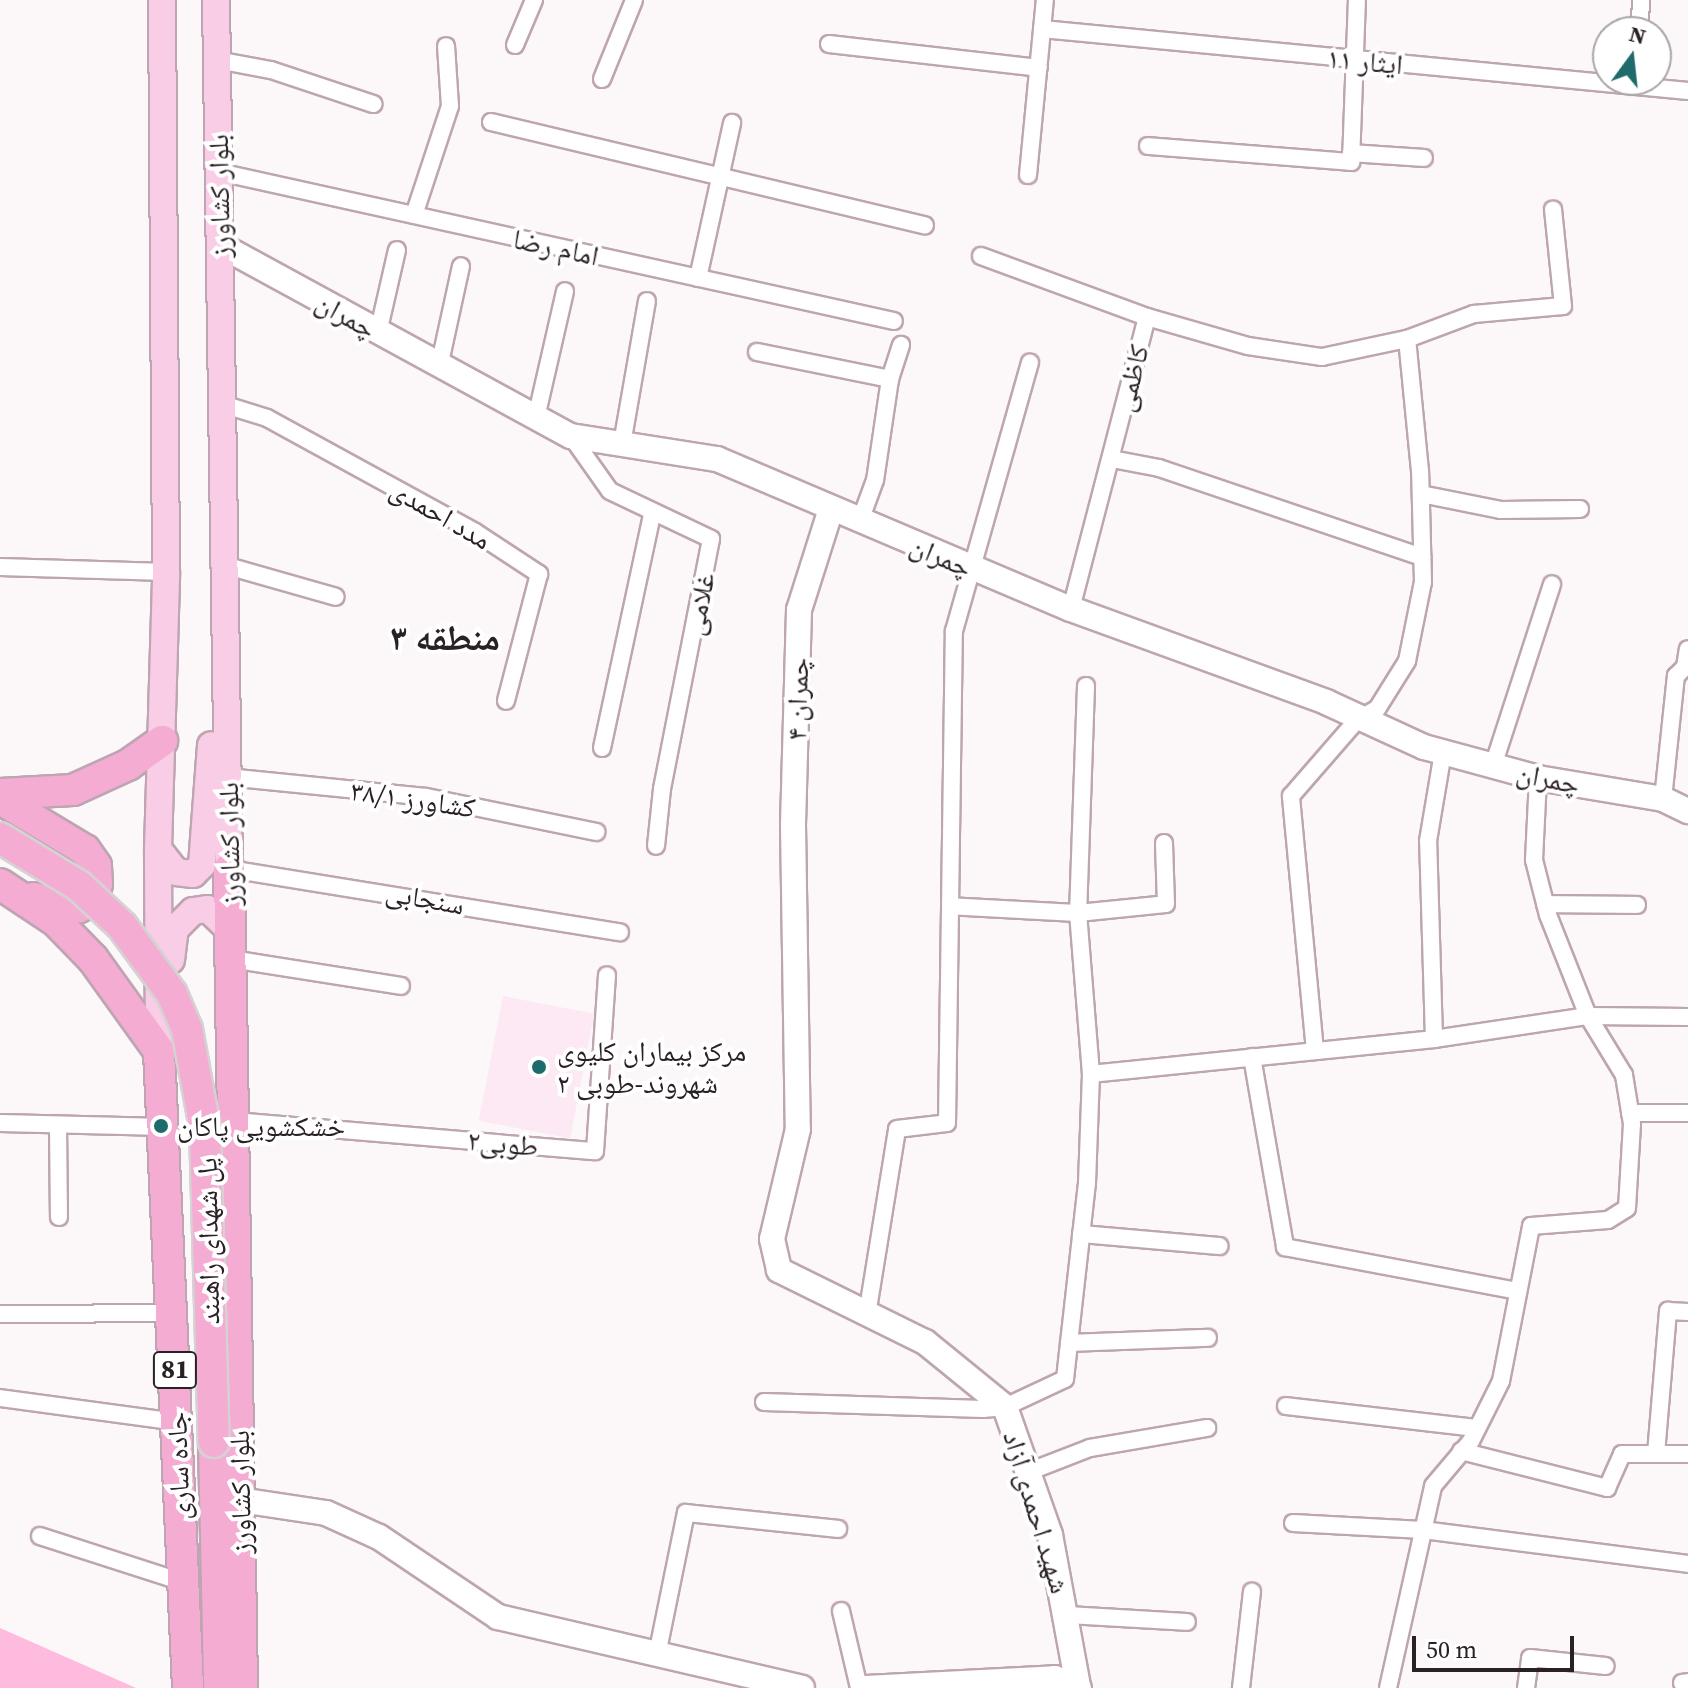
<!DOCTYPE html>
<meta charset="utf-8">
<style>
body{margin:0}
#map{position:relative;width:1688px;height:1688px;overflow:hidden;background:#fcf7f9;font-family:"Source Serif 4","Noto Naskh Arabic",serif}
div>[style]{position:absolute}
[style*='--x']{left:calc(var(--x)*1px);top:calc(var(--y)*1px);width:calc(var(--w)*1px);rotate:calc(var(--a)*1deg)}
.built>*{inset:0;background:#fde9f3;transform-origin:0 0}
.green>*{inset:0;background:#febbde}
.roads{filter:drop-shadow(2px 0 #bda5b1) drop-shadow(-2px 0 #bda5b1) drop-shadow(0 2px #bda5b1) drop-shadow(0 -2px #bda5b1)}
.street>*{height:16px;margin:-8px;padding:0 8px;transform-origin:8px;border-radius:8px;background:#fff}
.secondary>*{height:24px;margin:-12px;padding:0 12px;transform-origin:12px;border-radius:12px;background:#fff}
.primary>*{height:26px;margin:-13px;padding:0 13px;transform-origin:13px;border-radius:13px;background:#f9cde5}
.highway>*{height:30px;margin:-15px;padding:0 15px;transform-origin:15px;border-radius:15px;background:#f5acd3}
.bridges{filter:drop-shadow(2px 0 #d4d3d4) drop-shadow(-2px 0 #d4d3d4) drop-shadow(0 2px #d4d3d4) drop-shadow(0 -2px #d4d3d4)}
.highway-bridge>*{height:30px;margin:-15px;padding:0 15px;transform-origin:15px;border-radius:15px;background:#f5acd3}
.dots>*{width:22px;height:22px;translate:-50% -50%;box-sizing:border-box;border:4px solid #fff;border-radius:50%}
span{translate:-50% -50%;white-space:nowrap;text-align:center;line-height:1.15;-webkit-text-stroke:8px #fff;paint-order:stroke}
.shield-label span{padding:2px 6px;background:#fff;border:2px solid;border-radius:6px;-webkit-text-stroke-width:0}
.shield-label{font-size:26px;color:#2a2126;font-weight:700}
.street-label{font-size:28px;color:#2a2126}
.poi-label{font-size:28px;color:#2a2126}
.left{translate:0 -50%;text-align:left}
.district-label{font-size:36px;color:#2a2126;font-weight:700}
.north{position:absolute;left:1592px;top:16px;width:80px;height:80px;box-sizing:border-box;background:#fff;border:2px solid #aaa6a8;border-radius:50%;rotate:15deg;font-size:22px;font-weight:700;line-height:32px;text-align:center;color:#2a2126}
.north::after{content:'';display:block;margin:auto;width:28px;height:36px;background:#1f6b6c;clip-path:polygon(50% 0,100% 100%,50% 72%,0 100%)}
.scale{position:absolute;left:1412px;top:1636px;width:162px;height:36px;box-sizing:border-box;border:4px solid #2a2126;border-top:0;padding-left:10px;font-size:24px;line-height:28px;white-space:nowrap;color:#2a2126;-webkit-text-stroke:6px #fff;paint-order:stroke}
</style>
<div id="map">
<div class="built">
<i style="left:503px;top:996px;width:93px;height:127px;rotate:11deg"></i>
</div>
<div class="green">
<i style="clip-path:polygon(0 1628px,136px 1688px,0 1688px)"></i>
</div>
<div class="roads">
<div class="street">
<i style="--x:1042;--y:29;--w:649;--a:5.48"></i>
<i style="--x:1639;--y:32;--w:32;--a:-86"></i>
<i style="--x:829;--y:44;--w:211;--a:6.5"></i>
<i style="--x:515;--y:45;--w:49;--a:-67.1"></i>
<i style="--x:217;--y:60;--w:55;--a:10.5"></i>
<i style="--x:271;--y:70;--w:108;--a:18.4"></i>
<i style="--x:602;--y:79;--w:85;--a:-67.9"></i>
<i style="--x:491;--y:122;--w:446;--a:13.4"></i>
<i style="--x:1148;--y:146;--w:204;--a:4.5"></i>
<i style="--x:1351;--y:162;--w:162;--a:-87.9"></i>
<i style="--x:1351;--y:153;--w:73;--a:3.9"></i>
<i style="--x:219;--y:172;--w:691;--a:12.45"></i>
<i style="--x:1028;--y:175;--w:176;--a:-84.5"></i>
<i style="--x:414;--y:215;--w:115;--a:-71.7"></i>
<i style="--x:450;--y:106;--w:60;--a:-93.8"></i>
<i style="--x:981;--y:256;--w:177;--a:20.2"></i>
<i style="--x:1147;--y:317;--w:302;--a:104.6"></i>
<i style="--x:698;--y:278;--w:159;--a:-77.6"></i>
<i style="--x:1147;--y:317;--w:105;--a:16"></i>
<i style="--x:1248;--y:346;--w:75;--a:8.5"></i>
<i style="--x:1322;--y:357;--w:87;--a:-12"></i>
<i style="--x:1407;--y:339;--w:72;--a:-20.5"></i>
<i style="--x:1474;--y:314;--w:89;--a:-5.1"></i>
<i style="--x:1563;--y:306;--w:97;--a:-95.9"></i>
<i style="--x:378;--y:333;--w:85;--a:-77.1"></i>
<i style="--x:757;--y:352;--w:136;--a:11.5"></i>
<i style="--x:890;--y:379;--w:102;--a:98.4"></i>
<i style="--x:875;--y:480;--w:44;--a:110.1"></i>
<i style="--x:439;--y:367;--w:103;--a:-77.7"></i>
<i style="--x:890;--y:379;--w:36;--a:-72"></i>
<i style="--x:222;--y:404;--w:47;--a:17.3"></i>
<i style="--x:267;--y:418;--w:237;--a:28.7"></i>
<i style="--x:475;--y:532;--w:77;--a:33.3"></i>
<i style="--x:539;--y:574;--w:131;--a:104.6"></i>
<i style="--x:536;--y:418;--w:130;--a:-77.1"></i>
<i style="--x:571;--y:436;--w:67;--a:54.7"></i>
<i style="--x:610;--y:491;--w:112;--a:25.4"></i>
<i style="--x:711;--y:539;--w:255;--a:101.1"></i>
<i style="--x:662;--y:789;--w:57;--a:96"></i>
<i style="--x:622;--y:444;--w:145;--a:-80.1"></i>
<i style="--x:1112;--y:459;--w:48;--a:10.8"></i>
<i style="--x:1159;--y:468;--w:278;--a:18.7"></i>
<i style="--x:1421;--y:494;--w:82;--a:11.3"></i>
<i style="--x:1501;--y:510;--w:79;--a:-0.7"></i>
<i style="--x:224;--y:565;--w:116;--a:15.9"></i>
<i style="--x:0;--y:567;--w:166;--a:1.7"></i>
<i style="--x:1086;--y:686;--w:227;--a:92"></i>
<i style="--x:1078;--y:913;--w:88;--a:-5.8"></i>
<i style="--x:1166;--y:904;--w:61;--a:-91.9"></i>
<i style="--x:602;--y:748;--w:239;--a:-77.9"></i>
<i style="--x:1493;--y:766;--w:191;--a:-72"></i>
<i style="--x:227;--y:777;--w:200;--a:5.7"></i>
<i style="--x:426;--y:797;--w:174;--a:11.6"></i>
<i style="--x:1663;--y:799;--w:124;--a:-84"></i>
<i style="--x:1676;--y:676;--w:13;--a:-45"></i>
<i style="--x:1685;--y:667;--w:18;--a:-81"></i>
<i style="--x:229;--y:869;--w:396;--a:9.2"></i>
<i style="--x:1545;--y:904;--w:92;--a:0.6"></i>
<i style="--x:231;--y:959;--w:172;--a:9"></i>
<i style="--x:1434;--y:1039;--w:198;--a:-91.7"></i>
<i style="--x:1428;--y:841;--w:90;--a:-80.4"></i>
<i style="--x:1315;--y:1051;--w:256;--a:-95.4"></i>
<i style="--x:1291;--y:796;--w:101;--a:-49"></i>
<i style="--x:1357;--y:720;--w:23;--a:-29"></i>
<i style="--x:1377;--y:709;--w:57;--a:-58"></i>
<i style="--x:1407;--y:661;--w:81;--a:-78.6"></i>
<i style="--x:1423;--y:582;--w:111;--a:-91.5"></i>
<i style="--x:1420;--y:471;--w:133;--a:-95.6"></i>
<i style="--x:1252;--y:1057;--w:193;--a:80.1"></i>
<i style="--x:1285;--y:1247;--w:237;--a:10.7"></i>
<i style="--x:1091;--y:1074;--w:345;--a:-5.8"></i>
<i style="--x:1434;--y:1039;--w:156;--a:-8.5"></i>
<i style="--x:1588;--y:1016;--w:100;--a:0.6"></i>
<i style="--x:1630;--y:1113;--w:58;--a:0"></i>
<i style="--x:234;--y:1121;--w:362;--a:4.8"></i>
<i style="--x:595;--y:1151;--w:176;--a:-86.1"></i>
<i style="--x:0;--y:1123;--w:165;--a:1.4"></i>
<i style="--x:58;--y:1125;--w:92;--a:89.4"></i>
<i style="--x:1081;--y:1234;--w:139;--a:5"></i>
<i style="--x:0;--y:1314;--w:173;--a:-0.3"></i>
<i style="--x:867;--y:1315;--w:188;--a:-80.8"></i>
<i style="--x:897;--y:1129;--w:50;--a:-6.8"></i>
<i style="--x:947;--y:1123;--w:492;--a:-89.2"></i>
<i style="--x:954;--y:631;--w:279;--a:-74.2"></i>
<i style="--x:1069;--y:1343;--w:139;--a:-2.1"></i>
<i style="--x:0;--y:1398;--w:179;--a:7.7"></i>
<i style="--x:764;--y:1402;--w:219;--a:1.8"></i>
<i style="--x:983;--y:1409;--w:22;--a:-5"></i>
<i style="--x:1005;--y:1407;--w:66;--a:-25"></i>
<i style="--x:1065;--y:1379;--w:197;--a:-83.6"></i>
<i style="--x:1087;--y:1183;--w:109;--a:-87.9"></i>
<i style="--x:1091;--y:1074;--w:162;--a:-94.6"></i>
<i style="--x:1078;--y:913;--w:128;--a:-176.9"></i>
<i style="--x:1286;--y:1406;--w:192;--a:6.6"></i>
<i style="--x:1461;--y:1451;--w:151;--a:14.2"></i>
<i style="--x:1607;--y:1488;--w:37;--a:-66"></i>
<i style="--x:1622;--y:1454;--w:66;--a:0"></i>
<i style="--x:1656;--y:1454;--w:144;--a:-85.2"></i>
<i style="--x:1668;--y:1311;--w:20;--a:3"></i>
<i style="--x:1028;--y:1472;--w:66;--a:-21.2"></i>
<i style="--x:1090;--y:1448;--w:119;--a:-9.7"></i>
<i style="--x:1293;--y:1523;--w:130;--a:3.1"></i>
<i style="--x:1423;--y:1530;--w:267;--a:7.3"></i>
<i style="--x:40;--y:1536;--w:149;--a:17.9"></i>
<i style="--x:841;--y:1611;--w:79;--a:76.8"></i>
<i style="--x:1067;--y:1615;--w:120;--a:3.3"></i>
<i style="--x:657;--y:1655;--w:145;--a:-78.5"></i>
<i style="--x:686;--y:1513;--w:153;--a:6"></i>
<i style="--x:1682;--y:1683;--w:6;--a:-9"></i>
<i style="--x:1241;--y:1688;--w:97;--a:-83.5"></i>
<i style="--x:1388;--y:1688;--w:207;--a:-77.4"></i>
<i style="--x:1433;--y:1486;--w:59;--a:-49.8"></i>
<i style="--x:1471;--y:1441;--w:67;--a:-63.4"></i>
<i style="--x:1501;--y:1381;--w:158;--a:-79"></i>
<i style="--x:1531;--y:1226;--w:77;--a:-4.5"></i>
<i style="--x:1608;--y:1220;--w:22;--a:-32"></i>
<i style="--x:1627;--y:1208;--w:84;--a:-86.6"></i>
<i style="--x:1632;--y:1124;--w:50;--a:-99.3"></i>
<i style="--x:1624;--y:1075;--w:69;--a:-121.4"></i>
<i style="--x:1588;--y:1016;--w:109;--a:-111.6"></i>
<i style="--x:1548;--y:915;--w:57;--a:-104.3"></i>
<i style="--x:1534;--y:860;--w:82;--a:-87.2"></i>
<i style="--x:1526;--y:1688;--w:30;--a:-82"></i>
<i style="--x:1530;--y:1658;--w:76;--a:6"></i>
</div>
<div class="secondary">
<i style="--x:220;--y:245;--w:400;--a:28.6"></i>
<i style="--x:571;--y:436;--w:148;--a:9"></i>
<i style="--x:717;--y:459;--w:384;--a:23"></i>
<i style="--x:1071;--y:609;--w:271;--a:20"></i>
<i style="--x:1326;--y:702;--w:108;--a:24.7"></i>
<i style="--x:1424;--y:747;--w:118;--a:15.2"></i>
<i style="--x:1538;--y:778;--w:127;--a:9.5"></i>
<i style="--x:1663;--y:799;--w:28;--a:26"></i>
<i style="--x:831;--y:509;--w:106;--a:107.6"></i>
<i style="--x:799;--y:610;--w:215;--a:91.6"></i>
<i style="--x:793;--y:825;--w:304;--a:89.1"></i>
<i style="--x:798;--y:1129;--w:113;--a:103.3"></i>
<i style="--x:772;--y:1239;--w:32;--a:77"></i>
<i style="--x:779;--y:1270;--w:163;--a:26.3"></i>
<i style="--x:925;--y:1342;--w:103;--a:39.1"></i>
<i style="--x:1005;--y:1407;--w:136;--a:70.6"></i>
<i style="--x:1050;--y:1535;--w:154;--a:79.5"></i>
<i style="--x:240;--y:1500;--w:87;--a:8.6"></i>
<i style="--x:326;--y:1513;--w:58;--a:24.4"></i>
<i style="--x:379;--y:1537;--w:143;--a:33.9"></i>
<i style="--x:498;--y:1617;--w:312;--a:13.1"></i>
<i style="--x:866;--y:1688;--w:189;--a:-3"></i>
<i style="--x:1055;--y:1678;--w:26;--a:23"></i>
</div>
<div class="primary">
<i style="--x:216;--y:0;--w:869;--a:89.14"></i>
<i style="--x:158;--y:849;--w:29;--a:52"></i>
<i style="--x:176;--y:872;--w:17;--a:7"></i>
<i style="--x:193;--y:874;--w:13;--a:-45"></i>
<i style="--x:202;--y:865;--w:120;--a:-85.7"></i>
<i style="--x:171;--y:960;--w:31;--a:-83"></i>
<i style="--x:175;--y:929;--w:25;--a:-45"></i>
<i style="--x:193;--y:911;--w:15;--a:-8"></i>
<i style="--x:208;--y:909;--w:32;--a:44"></i>
<i style="--x:159;--y:1051;--w:202;--a:-90.3"></i>
<i style="--x:158;--y:849;--w:277;--a:-88.3"></i>
<i style="--x:166;--y:572;--w:572;--a:-90.4"></i>
</div>
<div class="highway">
<i style="--x:0;--y:794;--w:73;--a:-3.1"></i>
<i style="--x:73;--y:790;--w:60;--a:-24.4"></i>
<i style="--x:128;--y:765;--w:42;--a:-35.2"></i>
<i style="--x:0;--y:799;--w:99;--a:31"></i>
<i style="--x:85;--y:850;--w:19;--a:55"></i>
<i style="--x:96;--y:866;--w:18;--a:87"></i>
<i style="--x:97;--y:884;--w:15;--a:110"></i>
<i style="--x:92;--y:898;--w:16;--a:145"></i>
<i style="--x:79;--y:907;--w:47;--a:-168.9"></i>
<i style="--x:229;--y:869;--w:819;--a:89.09"></i>
<i style="--x:0;--y:884;--w:67;--a:33.5"></i>
<i style="--x:56;--y:921;--w:53;--a:45.8"></i>
<i style="--x:93;--y:959;--w:113;--a:54.3"></i>
<i style="--x:159;--y:1051;--w:638;--a:87.39"></i>
<i style="--x:214;--y:1442;--w:246;--a:88.8"></i>
</div>
</div>
<div class="bridges">
<div class="highway-bridge">
<i style="--x:0;--y:838;--w:92;--a:31.3"></i>
<i style="--x:79;--y:886;--w:59;--a:42.9"></i>
<i style="--x:122;--y:926;--w:84;--a:53.7"></i>
<i style="--x:172;--y:994;--w:38;--a:67"></i>
<i style="--x:187;--y:1029;--w:101;--a:79.7"></i>
<i style="--x:205;--y:1128;--w:314;--a:88.4"></i>
</div>
</div>
<div class="dots">
<i style="left:539px;top:1067px;background:#1f6b6c"></i>
<i style="left:161px;top:1126px;background:#1f6b6c"></i>
</div>
<div class="shield-label">
<span style="left:175px;top:1370px">81</span>
</div>
<div class="street-label">
<span style="left:1365px;top:61px;rotate:5deg">ایثار ۱۱</span>
<span style="left:219px;top:196px;rotate:-91deg">بلوار کشاورز</span>
<span style="left:556px;top:247px;rotate:12deg">امام رضا</span>
<span style="left:346px;top:315px;rotate:29deg">چمران</span>
<span style="left:1131px;top:378px;rotate:-76deg">کاظمی</span>
<span style="left:441px;top:514px;rotate:30deg">مدد احمدی</span>
<span style="left:941px;top:556px;rotate:23deg">چمران</span>
<span style="left:699px;top:604px;rotate:-79deg">غلامی</span>
<span style="left:797px;top:699px;rotate:-88deg">چمران ۴</span>
<span style="left:1548px;top:778px;rotate:11deg">چمران</span>
<span style="left:413px;top:799px;rotate:8deg">کشاورز ۳۸/۱</span>
<span style="left:229px;top:844px;rotate:-91deg">بلوار کشاورز</span>
<span style="left:425px;top:898px;rotate:10deg">سنجابی</span>
<span style="left:503px;top:1143px;rotate:5deg">طوبی۲</span>
<span style="left:208px;top:1241px;rotate:-91deg">پل شهدای راهبند</span>
<span style="left:178px;top:1466px;rotate:-92deg">جاده ساری</span>
<span style="left:240px;top:1492px;rotate:-91deg">بلوار کشاورز</span>
<span style="left:1037px;top:1512px;rotate:73deg">شهید احمدی آزاد</span>
</div>
<div class="poi-label">
<span class="left" style="left:557px;top:1067px">مرکز بیماران کلیوی<br>شهروند-طوبی ۲</span>
<span class="left" style="left:177px;top:1126px">خشکشویی پاکان</span>
</div>
<div class="district-label">
<span style="left:445px;top:638px">منطقه ۳</span>
</div>
<div class="north">N</div>
<div class="scale">50 m</div>
</div>
